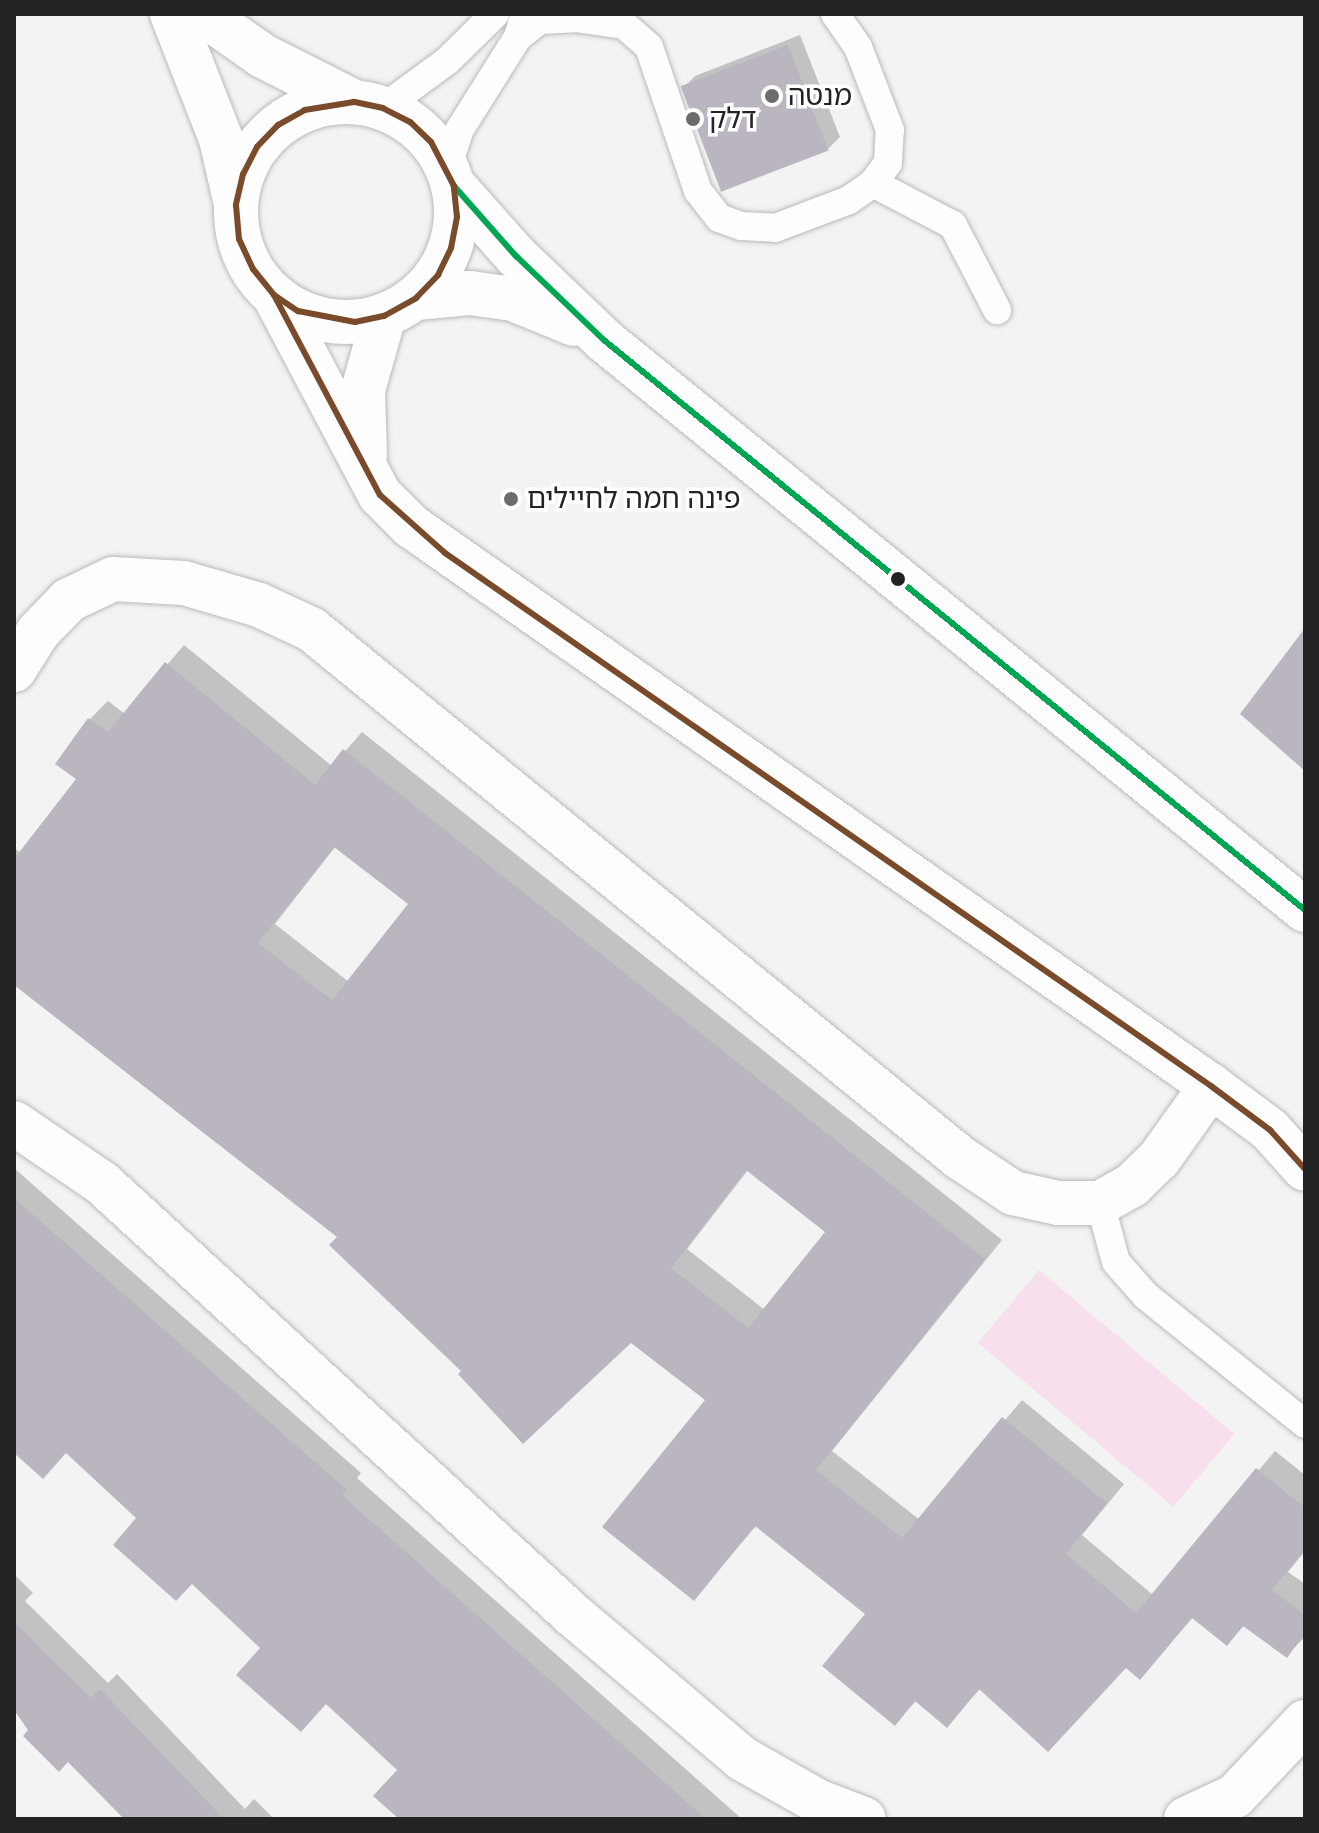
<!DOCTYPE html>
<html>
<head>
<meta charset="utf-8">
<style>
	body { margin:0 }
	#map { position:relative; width:1319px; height:1833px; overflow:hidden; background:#f3f3f4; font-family:Poppins,"Noto Sans Hebrew",sans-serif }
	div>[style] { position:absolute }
	.green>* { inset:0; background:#f7dfed; transform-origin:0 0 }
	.shadow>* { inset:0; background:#0003 }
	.building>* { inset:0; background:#bbb5bf; transform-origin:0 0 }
	.roads { filter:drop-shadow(0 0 2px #bababb) drop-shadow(0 0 2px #bababb) }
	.lane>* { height:28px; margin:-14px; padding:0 14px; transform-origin:14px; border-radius:14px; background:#fdfdfd }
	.street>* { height:44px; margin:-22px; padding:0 22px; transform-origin:22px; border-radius:22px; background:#fdfdfd }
	.secondary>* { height:44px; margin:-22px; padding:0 22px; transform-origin:22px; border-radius:22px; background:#fdfdfd }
	.secondary>.ring { margin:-22px; padding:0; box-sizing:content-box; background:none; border:44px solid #fdfdfd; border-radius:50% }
	.bus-1>* { height:6px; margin:-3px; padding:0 3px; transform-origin:3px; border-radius:3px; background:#00a651 }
	.bus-2>* { height:6px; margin:-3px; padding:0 3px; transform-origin:3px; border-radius:3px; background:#7a4b2a }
	.dots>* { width:22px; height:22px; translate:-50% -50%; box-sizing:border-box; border:4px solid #fff; border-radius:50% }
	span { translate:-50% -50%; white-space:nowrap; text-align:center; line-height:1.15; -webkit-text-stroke:7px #fff; paint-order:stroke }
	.poi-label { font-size:28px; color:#232325 }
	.left { translate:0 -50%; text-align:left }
	.frame { position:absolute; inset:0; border:16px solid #232325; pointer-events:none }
</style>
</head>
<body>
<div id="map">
	<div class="green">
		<div style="left:1039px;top:1270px;width:255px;height:95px;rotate:40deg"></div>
	</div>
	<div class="shadow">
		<div style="clip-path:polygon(800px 35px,840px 137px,828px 149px,721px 189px,683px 88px,695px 76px)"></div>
		<div style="clip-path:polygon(evenodd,184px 645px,332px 766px,362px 732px,1002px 1240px,832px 1451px,920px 1520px,1022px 1400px,1124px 1484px,1082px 1535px,1153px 1595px,1275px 1451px,1305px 1475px,1305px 1551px,1288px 1572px,1305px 1584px,1305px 1637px,1287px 1655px,1245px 1625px,1226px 1643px,1194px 1616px,1140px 1677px,1126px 1666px,981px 1688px,947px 1725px,917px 1700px,895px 1723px,868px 1614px,757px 1525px,694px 1598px,707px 1399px,631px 1341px,464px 1371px,340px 1237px,14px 979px,14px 848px,21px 853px,79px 779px,90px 719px,108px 701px,125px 714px,184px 645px,336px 846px,410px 904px,349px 982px,275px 924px,336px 846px,184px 645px,748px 1170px,828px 1231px,765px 1310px,687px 1249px,748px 1170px)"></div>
		<div style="clip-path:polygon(14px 1168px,361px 1473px,357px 1478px,742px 1819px,402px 1819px,399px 1769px,263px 1648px,139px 1518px,67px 1451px,14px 1450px)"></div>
		<div style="clip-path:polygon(14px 1574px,33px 1593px,25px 1601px,108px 1683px,117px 1674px,245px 1809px,254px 1799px,274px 1819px,142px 1819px,36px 1725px,14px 1704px)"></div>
	</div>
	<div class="building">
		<div style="left:788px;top:45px;width:113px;height:115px;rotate:69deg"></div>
		<div style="clip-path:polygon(1305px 628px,1305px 771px,1240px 714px)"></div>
		<div style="clip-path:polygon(evenodd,165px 662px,315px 785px,343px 749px,985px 1259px,816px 1470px,902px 1538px,1002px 1417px,1107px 1503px,1066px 1554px,1136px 1613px,1256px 1468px,1305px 1508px,1305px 1550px,1272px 1590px,1305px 1615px,1305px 1633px,1287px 1658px,1243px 1626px,1227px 1646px,1192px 1618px,1140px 1680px,1126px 1668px,1048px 1752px,979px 1689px,947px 1728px,915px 1701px,895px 1726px,822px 1666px,865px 1614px,755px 1526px,694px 1601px,602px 1527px,705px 1400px,631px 1343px,523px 1444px,458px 1374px,461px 1371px,329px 1245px,337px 1237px,14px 985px,14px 859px,76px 779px,55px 764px,88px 718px,108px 732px,165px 662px,334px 847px,408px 904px,332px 1000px,258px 943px,334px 847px,165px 662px,746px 1170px,825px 1232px,748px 1328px,671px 1268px,746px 1170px)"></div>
		<div style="clip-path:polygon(14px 1198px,347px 1490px,342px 1495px,706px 1819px,399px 1819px,373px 1796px,397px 1770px,326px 1704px,301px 1732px,236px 1675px,260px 1648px,192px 1584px,176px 1601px,113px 1545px,136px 1518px,66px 1453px,43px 1479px,14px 1453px)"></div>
		<div style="clip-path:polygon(14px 1622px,91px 1698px,100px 1689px,224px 1819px,124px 1819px,68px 1762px,59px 1772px,23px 1736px,28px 1730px,14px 1710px)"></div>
	</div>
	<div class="roads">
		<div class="lane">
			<div style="left:518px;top:37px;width:28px;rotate:-38deg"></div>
			<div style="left:540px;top:20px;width:35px;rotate:-3deg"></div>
			<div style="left:575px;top:18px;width:49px;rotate:8.1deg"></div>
			<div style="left:624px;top:25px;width:33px;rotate:41deg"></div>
			<div style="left:649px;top:47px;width:152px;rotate:71.2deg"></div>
			<div style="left:698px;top:191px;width:34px;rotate:52deg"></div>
			<div style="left:719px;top:218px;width:23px;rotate:20deg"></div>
			<div style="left:741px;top:226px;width:34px;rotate:3deg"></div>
			<div style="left:775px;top:228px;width:79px;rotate:-20.7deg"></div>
			<div style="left:849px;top:200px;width:29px;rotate:-35deg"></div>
			<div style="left:873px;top:183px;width:25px;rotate:-53deg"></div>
			<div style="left:888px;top:163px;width:33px;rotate:-87deg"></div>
			<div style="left:890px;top:130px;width:89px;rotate:-111.1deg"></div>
			<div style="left:858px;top:47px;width:40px;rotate:-124.9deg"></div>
			<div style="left:383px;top:108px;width:79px;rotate:-36.3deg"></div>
			<div style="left:447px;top:61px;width:67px;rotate:-44.4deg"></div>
			<div style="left:447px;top:168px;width:41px;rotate:-71.6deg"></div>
			<div style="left:460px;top:129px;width:109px;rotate:-57.8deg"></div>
			<div style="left:518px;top:37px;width:18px;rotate:-74deg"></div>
			<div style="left:873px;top:183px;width:90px;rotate:27.7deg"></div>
			<div style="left:953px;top:225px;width:96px;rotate:62.6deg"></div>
			<div style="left:1100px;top:1203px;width:61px;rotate:74.8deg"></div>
			<div style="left:1116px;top:1262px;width:45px;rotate:48.6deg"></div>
			<div style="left:1146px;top:1296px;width:204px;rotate:38.8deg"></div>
		</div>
		<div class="street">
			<div style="left:274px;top:295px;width:226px;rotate:62.1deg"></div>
			<div style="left:380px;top:495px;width:44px;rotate:45deg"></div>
			<div style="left:411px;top:526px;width:977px;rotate:34.99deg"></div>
			<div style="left:1211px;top:1086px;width:74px;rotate:36.7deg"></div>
			<div style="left:1270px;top:1130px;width:52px;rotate:48.1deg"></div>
			<div style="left:365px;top:455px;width:65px;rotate:-91.8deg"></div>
			<div style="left:363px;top:390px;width:77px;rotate:-74.2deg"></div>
			<div style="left:14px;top:670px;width:45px;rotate:-57.7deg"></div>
			<div style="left:38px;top:632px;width:45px;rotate:-45.9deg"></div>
			<div style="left:69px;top:600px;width:49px;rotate:-25.5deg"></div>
			<div style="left:113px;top:579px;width:71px;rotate:3.2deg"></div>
			<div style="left:184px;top:583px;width:78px;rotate:16.3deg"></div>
			<div style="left:259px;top:605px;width:57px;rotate:24.8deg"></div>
			<div style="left:311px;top:629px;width:836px;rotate:39.17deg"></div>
			<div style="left:959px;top:1157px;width:65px;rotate:33.7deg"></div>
			<div style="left:1013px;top:1193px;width:46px;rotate:12.5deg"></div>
			<div style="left:1058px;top:1203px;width:42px"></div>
			<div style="left:1100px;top:1203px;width:37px;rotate:-29deg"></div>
			<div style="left:1132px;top:1185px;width:37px;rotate:-44deg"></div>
			<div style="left:1159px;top:1159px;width:90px;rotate:-54.5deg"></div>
			<div style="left:14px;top:1123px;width:107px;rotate:34.3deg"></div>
			<div style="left:102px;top:1183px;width:639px;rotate:42.53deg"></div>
			<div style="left:573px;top:1615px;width:223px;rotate:40.3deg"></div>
			<div style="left:743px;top:1759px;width:85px;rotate:29.6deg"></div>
			<div style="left:817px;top:1801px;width:50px;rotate:21deg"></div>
			<div style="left:1186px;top:1819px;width:54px;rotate:-25.1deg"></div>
			<div style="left:1235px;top:1796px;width:102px;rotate:-46.6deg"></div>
		</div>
		<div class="secondary">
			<div style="left:172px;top:14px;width:134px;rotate:68.6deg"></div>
			<div style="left:221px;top:139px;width:67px;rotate:77deg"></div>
			<div style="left:203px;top:14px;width:73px;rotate:35deg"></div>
			<div style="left:263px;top:56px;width:102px;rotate:26.8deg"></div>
			<div class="ring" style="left:236px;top:102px;width:176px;height:176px"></div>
			<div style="left:454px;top:186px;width:94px;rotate:48.5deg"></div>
			<div style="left:516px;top:256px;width:123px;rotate:43.7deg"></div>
			<div style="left:605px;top:341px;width:902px;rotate:39.11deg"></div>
			<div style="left:416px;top:298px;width:54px;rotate:-5.3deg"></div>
			<div style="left:470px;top:293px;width:43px;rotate:7.9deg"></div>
			<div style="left:513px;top:299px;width:66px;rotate:22.3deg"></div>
		</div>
	</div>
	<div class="bus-1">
		<div style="left:454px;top:186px;width:94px;rotate:48.5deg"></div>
		<div style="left:516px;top:256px;width:123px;rotate:43.7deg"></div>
		<div style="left:605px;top:341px;width:902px;rotate:39.11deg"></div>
	</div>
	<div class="bus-2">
		<div style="left:274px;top:295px;width:29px;rotate:34deg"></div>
		<div style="left:298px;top:311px;width:58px;rotate:10.9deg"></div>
		<div style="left:355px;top:322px;width:30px;rotate:-12deg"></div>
		<div style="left:384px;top:316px;width:37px;rotate:-29deg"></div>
		<div style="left:416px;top:298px;width:32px;rotate:-46deg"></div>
		<div style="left:438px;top:275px;width:30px;rotate:-64deg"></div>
		<div style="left:451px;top:248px;width:32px;rotate:-79deg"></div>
		<div style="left:457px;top:217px;width:31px;rotate:-96deg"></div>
		<div style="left:454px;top:186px;width:50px;rotate:-117.6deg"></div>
		<div style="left:431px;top:142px;width:29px;rotate:-136deg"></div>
		<div style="left:410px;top:122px;width:30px;rotate:-153deg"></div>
		<div style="left:383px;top:108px;width:30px;rotate:-168deg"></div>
		<div style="left:354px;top:102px;width:50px;rotate:170.7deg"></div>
		<div style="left:305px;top:110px;width:31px;rotate:151deg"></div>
		<div style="left:278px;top:125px;width:30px;rotate:134deg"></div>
		<div style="left:257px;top:147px;width:30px;rotate:117deg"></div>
		<div style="left:243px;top:174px;width:32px;rotate:103deg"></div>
		<div style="left:236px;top:205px;width:34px;rotate:85deg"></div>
		<div style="left:239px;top:239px;width:33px;rotate:65deg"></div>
		<div style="left:253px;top:269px;width:33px;rotate:51deg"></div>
		<div style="left:274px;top:295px;width:226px;rotate:62.1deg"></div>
		<div style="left:380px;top:495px;width:87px;rotate:41.7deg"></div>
		<div style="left:445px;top:553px;width:933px;rotate:34.83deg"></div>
		<div style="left:1211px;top:1086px;width:74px;rotate:36.7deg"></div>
		<div style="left:1270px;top:1130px;width:52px;rotate:48.1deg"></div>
	</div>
	<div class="dots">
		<div style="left:772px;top:96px;background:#6c6c6d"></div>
		<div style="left:693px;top:119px;background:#6c6c6d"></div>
		<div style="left:511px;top:499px;background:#6c6c6d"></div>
		<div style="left:898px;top:579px;background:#232325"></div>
	</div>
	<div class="poi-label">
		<span class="left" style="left:788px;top:96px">מנטה</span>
		<span class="left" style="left:709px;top:119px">דלק</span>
		<span class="left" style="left:527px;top:499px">פינה חמה לחיילים</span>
	</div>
	<div class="frame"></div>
</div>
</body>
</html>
